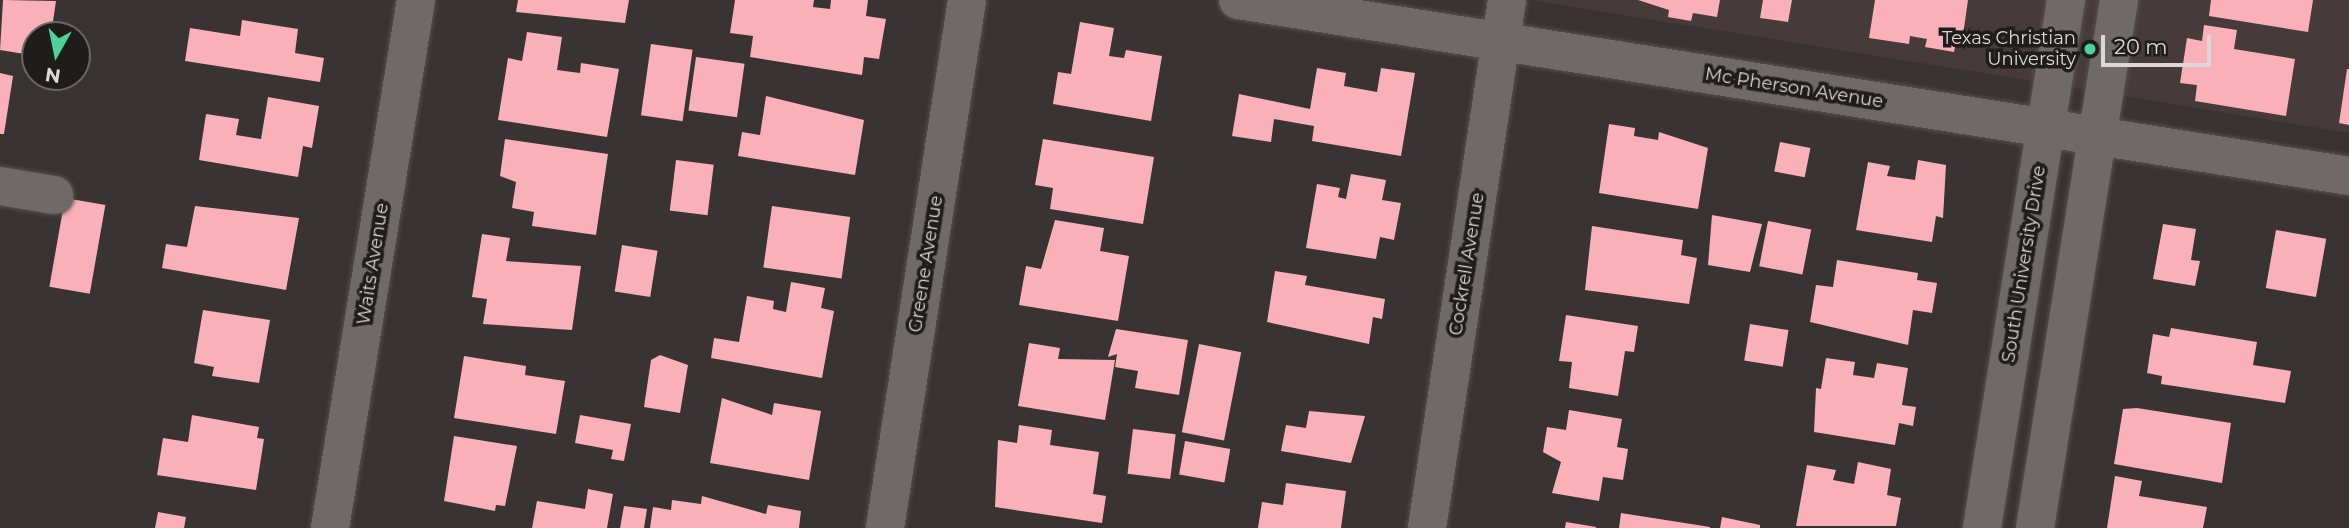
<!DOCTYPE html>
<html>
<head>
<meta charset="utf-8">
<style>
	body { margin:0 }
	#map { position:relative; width:2349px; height:528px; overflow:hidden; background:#393334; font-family:Montserrat,sans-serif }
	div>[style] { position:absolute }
	.built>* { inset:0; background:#473a3b }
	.building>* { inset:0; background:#fab0b9; transform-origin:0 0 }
	.roads { filter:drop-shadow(0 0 2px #555050) drop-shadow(0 0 2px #555050) }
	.street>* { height:38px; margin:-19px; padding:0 19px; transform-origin:19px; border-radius:19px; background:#706969 }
	.secondary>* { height:38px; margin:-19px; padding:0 19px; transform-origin:19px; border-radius:19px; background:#706969 }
	.dots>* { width:19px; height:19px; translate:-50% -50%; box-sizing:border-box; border:4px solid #1f1c1c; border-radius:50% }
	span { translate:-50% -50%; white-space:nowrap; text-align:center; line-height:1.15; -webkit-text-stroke:7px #1f1c1c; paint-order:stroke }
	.poi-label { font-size:18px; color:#dcd8d9 }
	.right { translate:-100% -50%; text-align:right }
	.street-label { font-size:18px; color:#dcd8d9 }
	.north { position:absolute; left:21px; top:21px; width:70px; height:70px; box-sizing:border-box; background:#1f1c1c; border:2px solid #6b6768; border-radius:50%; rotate:189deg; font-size:19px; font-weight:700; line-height:28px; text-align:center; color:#dcd8d9 }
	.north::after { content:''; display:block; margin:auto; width:24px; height:32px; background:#4dd39a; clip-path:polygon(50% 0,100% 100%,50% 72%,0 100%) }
	.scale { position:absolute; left:2101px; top:35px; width:110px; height:32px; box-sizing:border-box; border:4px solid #dcd8d9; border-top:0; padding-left:9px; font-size:21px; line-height:24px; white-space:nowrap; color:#dcd8d9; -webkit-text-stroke:5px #1f1c1c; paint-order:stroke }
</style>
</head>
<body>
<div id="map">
	<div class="built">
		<div style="clip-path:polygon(1531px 0,2349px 0,2349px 133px,2131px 97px)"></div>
	</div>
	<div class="building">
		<div style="clip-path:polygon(3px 0,56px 1px,51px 35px,35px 35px,31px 55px,0 50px)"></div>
		<div style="clip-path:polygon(518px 0,629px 0,625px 23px,516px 12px)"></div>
		<div style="clip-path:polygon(735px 0,814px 0,813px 7px,830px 9px,831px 0,868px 0,866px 16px,886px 19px,879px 59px,864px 57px,862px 75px,750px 57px,753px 36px,730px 33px)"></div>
		<div style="clip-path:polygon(1638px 0,1720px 0,1717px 17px,1693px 13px,1691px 21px,1668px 17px,1669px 10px)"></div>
		<div style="clip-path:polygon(1763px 0,1792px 0,1788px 22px,1760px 18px)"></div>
		<div style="clip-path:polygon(1875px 0,1968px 0,1962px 42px,1956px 42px,1954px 52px,1925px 47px,1927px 39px,1910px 36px,1909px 44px,1869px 38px)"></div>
		<div style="clip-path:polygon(2211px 0,2313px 0,2308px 32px,2209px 16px)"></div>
		<div style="clip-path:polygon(242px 20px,298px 29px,295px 53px,324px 58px,320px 82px,185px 61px,190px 28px,240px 36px)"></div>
		<div style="clip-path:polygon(1080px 22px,1114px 28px,1109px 56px,1124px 58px,1126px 50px,1162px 56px,1151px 121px,1053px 104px,1058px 72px,1071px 74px)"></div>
		<div style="clip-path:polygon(2204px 25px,2237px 30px,2234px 49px,2295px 59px,2286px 116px,2195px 101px,2197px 85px,2180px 83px,2187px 38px,2202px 41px)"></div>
		<div style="clip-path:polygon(527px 32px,562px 37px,557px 70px,580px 73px,581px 63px,619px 69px,607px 137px,498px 120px,508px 58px,522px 61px)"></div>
		<div style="left:651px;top:44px;width:42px;height:72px;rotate:8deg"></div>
		<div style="left:696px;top:57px;width:49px;height:54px;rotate:8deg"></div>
		<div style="clip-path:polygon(1317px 68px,1346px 73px,1344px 86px,1377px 92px,1381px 68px,1415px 73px,1401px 156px,1312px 141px,1314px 126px,1274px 119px,1271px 142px,1232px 136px,1239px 94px,1310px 109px)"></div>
		<div style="clip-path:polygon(2347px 69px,2349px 69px,2349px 125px,2339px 123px)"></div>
		<div style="clip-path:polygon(0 73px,13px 76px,4px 134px,0 134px)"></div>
		<div style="clip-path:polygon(766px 96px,864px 120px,855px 175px,738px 156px,742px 132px,760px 135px)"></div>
		<div style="clip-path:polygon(268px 97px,319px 106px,312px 148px,303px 146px,298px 177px,199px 160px,206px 114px,239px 119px,236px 135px,261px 139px)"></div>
		<div style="clip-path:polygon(1609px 124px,1635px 128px,1634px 136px,1658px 140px,1659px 132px,1708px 148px,1698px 209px,1599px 193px)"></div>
		<div style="clip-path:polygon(505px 139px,608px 154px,596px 235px,532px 226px,534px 212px,512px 208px,516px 182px,500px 176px)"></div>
		<div style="clip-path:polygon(1043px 139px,1154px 157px,1143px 224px,1050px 209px,1053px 188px,1035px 185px)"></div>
		<div style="left:1780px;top:142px;width:31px;height:30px;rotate:11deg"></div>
		<div style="left:676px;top:160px;width:38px;height:51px;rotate:7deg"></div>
		<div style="clip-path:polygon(1918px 160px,1946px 165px,1943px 218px,1936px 216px,1932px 242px,1856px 230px,1868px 162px,1890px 166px,1887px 176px,1915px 180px)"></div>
		<div style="clip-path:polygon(1351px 174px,1386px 180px,1382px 200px,1401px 203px,1394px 240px,1380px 237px,1376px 259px,1306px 248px,1317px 184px,1340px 188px,1338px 197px,1346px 199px)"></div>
		<div style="left:65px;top:198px;width:41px;height:90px;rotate:10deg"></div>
		<div style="clip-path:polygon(195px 206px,299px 218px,286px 290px,162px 268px,166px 244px,187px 247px)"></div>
		<div style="left:772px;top:206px;width:79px;height:62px;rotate:8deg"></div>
		<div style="clip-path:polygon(1712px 215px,1762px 224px,1750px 272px,1708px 265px)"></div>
		<div style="clip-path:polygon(1055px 220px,1104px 228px,1100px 251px,1129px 256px,1118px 321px,1019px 305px,1026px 266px,1041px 269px)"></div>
		<div style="left:1768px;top:221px;width:44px;height:46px;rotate:11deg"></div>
		<div style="clip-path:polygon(2163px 224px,2196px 229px,2191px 260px,2200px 261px,2195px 286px,2153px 279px)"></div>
		<div style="clip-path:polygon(1592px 226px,1683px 240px,1681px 255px,1697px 258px,1689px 304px,1585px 290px)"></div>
		<div style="left:2276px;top:230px;width:51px;height:59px;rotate:10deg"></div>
		<div style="clip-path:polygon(482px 234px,510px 238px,506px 261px,581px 266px,572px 330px,483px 324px,487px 299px,472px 297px)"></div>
		<div style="left:622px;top:245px;width:36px;height:47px;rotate:9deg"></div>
		<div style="clip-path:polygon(1837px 260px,1918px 273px,1917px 280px,1937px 283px,1932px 313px,1913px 310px,1908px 345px,1810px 322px,1816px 285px,1833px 287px)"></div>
		<div style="clip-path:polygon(1275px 271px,1307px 276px,1305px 285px,1385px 299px,1382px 319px,1373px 317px,1369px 344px,1267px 322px)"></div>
		<div style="clip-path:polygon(791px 282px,825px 288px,821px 308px,834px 311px,822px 378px,711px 358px,714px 338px,739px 342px,747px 296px,774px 301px,773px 309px,786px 312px)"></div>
		<div style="clip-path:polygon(203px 310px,270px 320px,259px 383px,212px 376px,214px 367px,194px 363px)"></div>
		<div style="clip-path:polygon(1566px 315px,1638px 326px,1634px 352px,1625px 351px,1618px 396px,1569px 388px,1572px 362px,1559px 361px)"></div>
		<div style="left:1750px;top:324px;width:39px;height:37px;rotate:9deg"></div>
		<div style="clip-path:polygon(2171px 328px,2257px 342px,2253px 365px,2291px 371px,2285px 403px,2161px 384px,2162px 376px,2147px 373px,2153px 334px,2169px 337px)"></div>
		<div style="clip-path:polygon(1116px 329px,1188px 340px,1179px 395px,1135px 388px,1138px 371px,1115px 367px,1117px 354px,1108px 357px)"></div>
		<div style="clip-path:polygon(1029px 343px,1060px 348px,1058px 359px,1115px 360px,1105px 420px,1018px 406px)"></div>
		<div style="left:1199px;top:344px;width:43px;height:90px;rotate:11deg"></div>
		<div style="clip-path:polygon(660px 355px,688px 365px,680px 413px,644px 407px,651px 360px)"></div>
		<div style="clip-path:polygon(464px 356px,526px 366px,525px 375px,565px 381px,556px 434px,454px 418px)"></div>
		<div style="clip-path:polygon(1826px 358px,1855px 362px,1853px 375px,1874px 378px,1877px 363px,1908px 368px,1902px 405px,1916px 407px,1913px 426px,1899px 423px,1895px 445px,1814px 432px,1816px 388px,1821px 389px)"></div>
		<div style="clip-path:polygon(722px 398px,772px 415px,774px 403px,821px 411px,809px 480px,710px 463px)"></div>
		<div style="clip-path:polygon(2137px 408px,2231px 423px,2222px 483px,2114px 464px,2123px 409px)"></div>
		<div style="clip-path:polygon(1569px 410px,1622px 419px,1617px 447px,1628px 449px,1623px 480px,1603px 477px,1599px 501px,1552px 493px,1561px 462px,1543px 452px,1547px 427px,1566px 430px)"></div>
		<div style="clip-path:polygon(1309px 411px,1365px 416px,1351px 463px,1281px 451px,1286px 425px,1306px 428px)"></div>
		<div style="clip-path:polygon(192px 415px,259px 427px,257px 438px,264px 439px,256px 490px,157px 475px,163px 438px,188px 442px)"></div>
		<div style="clip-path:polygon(580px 415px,631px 424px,624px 461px,611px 459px,613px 450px,575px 443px)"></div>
		<div style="clip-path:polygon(1019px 425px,1052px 430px,1050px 445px,1099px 452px,1093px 494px,1106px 496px,1102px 523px,995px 507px,998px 440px,1017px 443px)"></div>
		<div style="left:1133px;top:429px;width:43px;height:45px;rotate:7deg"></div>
		<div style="clip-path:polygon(454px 436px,517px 446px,505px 506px,496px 505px,495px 511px,444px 501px)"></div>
		<div style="left:1185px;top:441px;width:46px;height:34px;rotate:10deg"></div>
		<div style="clip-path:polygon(1858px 462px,1891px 469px,1887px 495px,1901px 498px,1896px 526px,1796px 526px,1807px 465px,1836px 470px,1833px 480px,1854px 484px)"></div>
		<div style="clip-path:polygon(2115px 476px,2142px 481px,2139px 496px,2207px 507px,2203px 528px,2107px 528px)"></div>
		<div style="clip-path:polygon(1286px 483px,1346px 491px,1341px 528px,1258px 528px,1262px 502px,1283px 505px)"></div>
		<div style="clip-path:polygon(588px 489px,613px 494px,607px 528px,532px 528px,537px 501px,585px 509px)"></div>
		<div style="clip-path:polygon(702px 496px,766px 514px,768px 505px,801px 511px,799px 528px,650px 528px,653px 507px,671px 510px,672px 500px,701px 504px)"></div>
		<div style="clip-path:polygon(624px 506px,647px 509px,644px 528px,620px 528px)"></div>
		<div style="clip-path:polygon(158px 512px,186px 517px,184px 528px,155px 528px)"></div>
		<div style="clip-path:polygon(1621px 513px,1710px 527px,1710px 528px,1619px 528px)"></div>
		<div style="clip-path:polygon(1722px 517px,1760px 525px,1760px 528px,1720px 528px)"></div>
		<div style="clip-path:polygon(1566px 522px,1596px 527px,1596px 528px,1565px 528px)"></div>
	</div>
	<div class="roads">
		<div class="street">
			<div style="left:1238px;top:0;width:1125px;rotate:9deg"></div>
			<div style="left:0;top:186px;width:55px;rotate:9.5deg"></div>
			<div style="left:330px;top:528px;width:535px;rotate:-80.75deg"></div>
			<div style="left:885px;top:528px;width:534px;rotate:-81.17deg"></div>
			<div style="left:1427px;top:528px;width:534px;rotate:-81.38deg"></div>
		</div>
		<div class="secondary">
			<div style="left:1982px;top:528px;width:535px;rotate:-80.96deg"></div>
			<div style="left:2035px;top:528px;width:535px;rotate:-80.96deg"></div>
		</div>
	</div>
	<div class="dots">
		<div style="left:2090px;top:49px;background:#4dd39a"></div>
	</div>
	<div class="poi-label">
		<span class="right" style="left:2076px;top:49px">Texas Christian<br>University</span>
	</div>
	<div class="street-label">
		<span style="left:1794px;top:88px;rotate:9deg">Mc Pherson Avenue</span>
		<span style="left:373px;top:264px;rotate:-81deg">Waits Avenue</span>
		<span style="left:926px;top:264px;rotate:-81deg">Greene Avenue</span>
		<span style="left:1467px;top:264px;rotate:-81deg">Cockrell Avenue</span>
		<span style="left:2024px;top:264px;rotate:-81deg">South University Drive</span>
	</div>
	<div class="north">N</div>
	<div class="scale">20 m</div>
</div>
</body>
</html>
